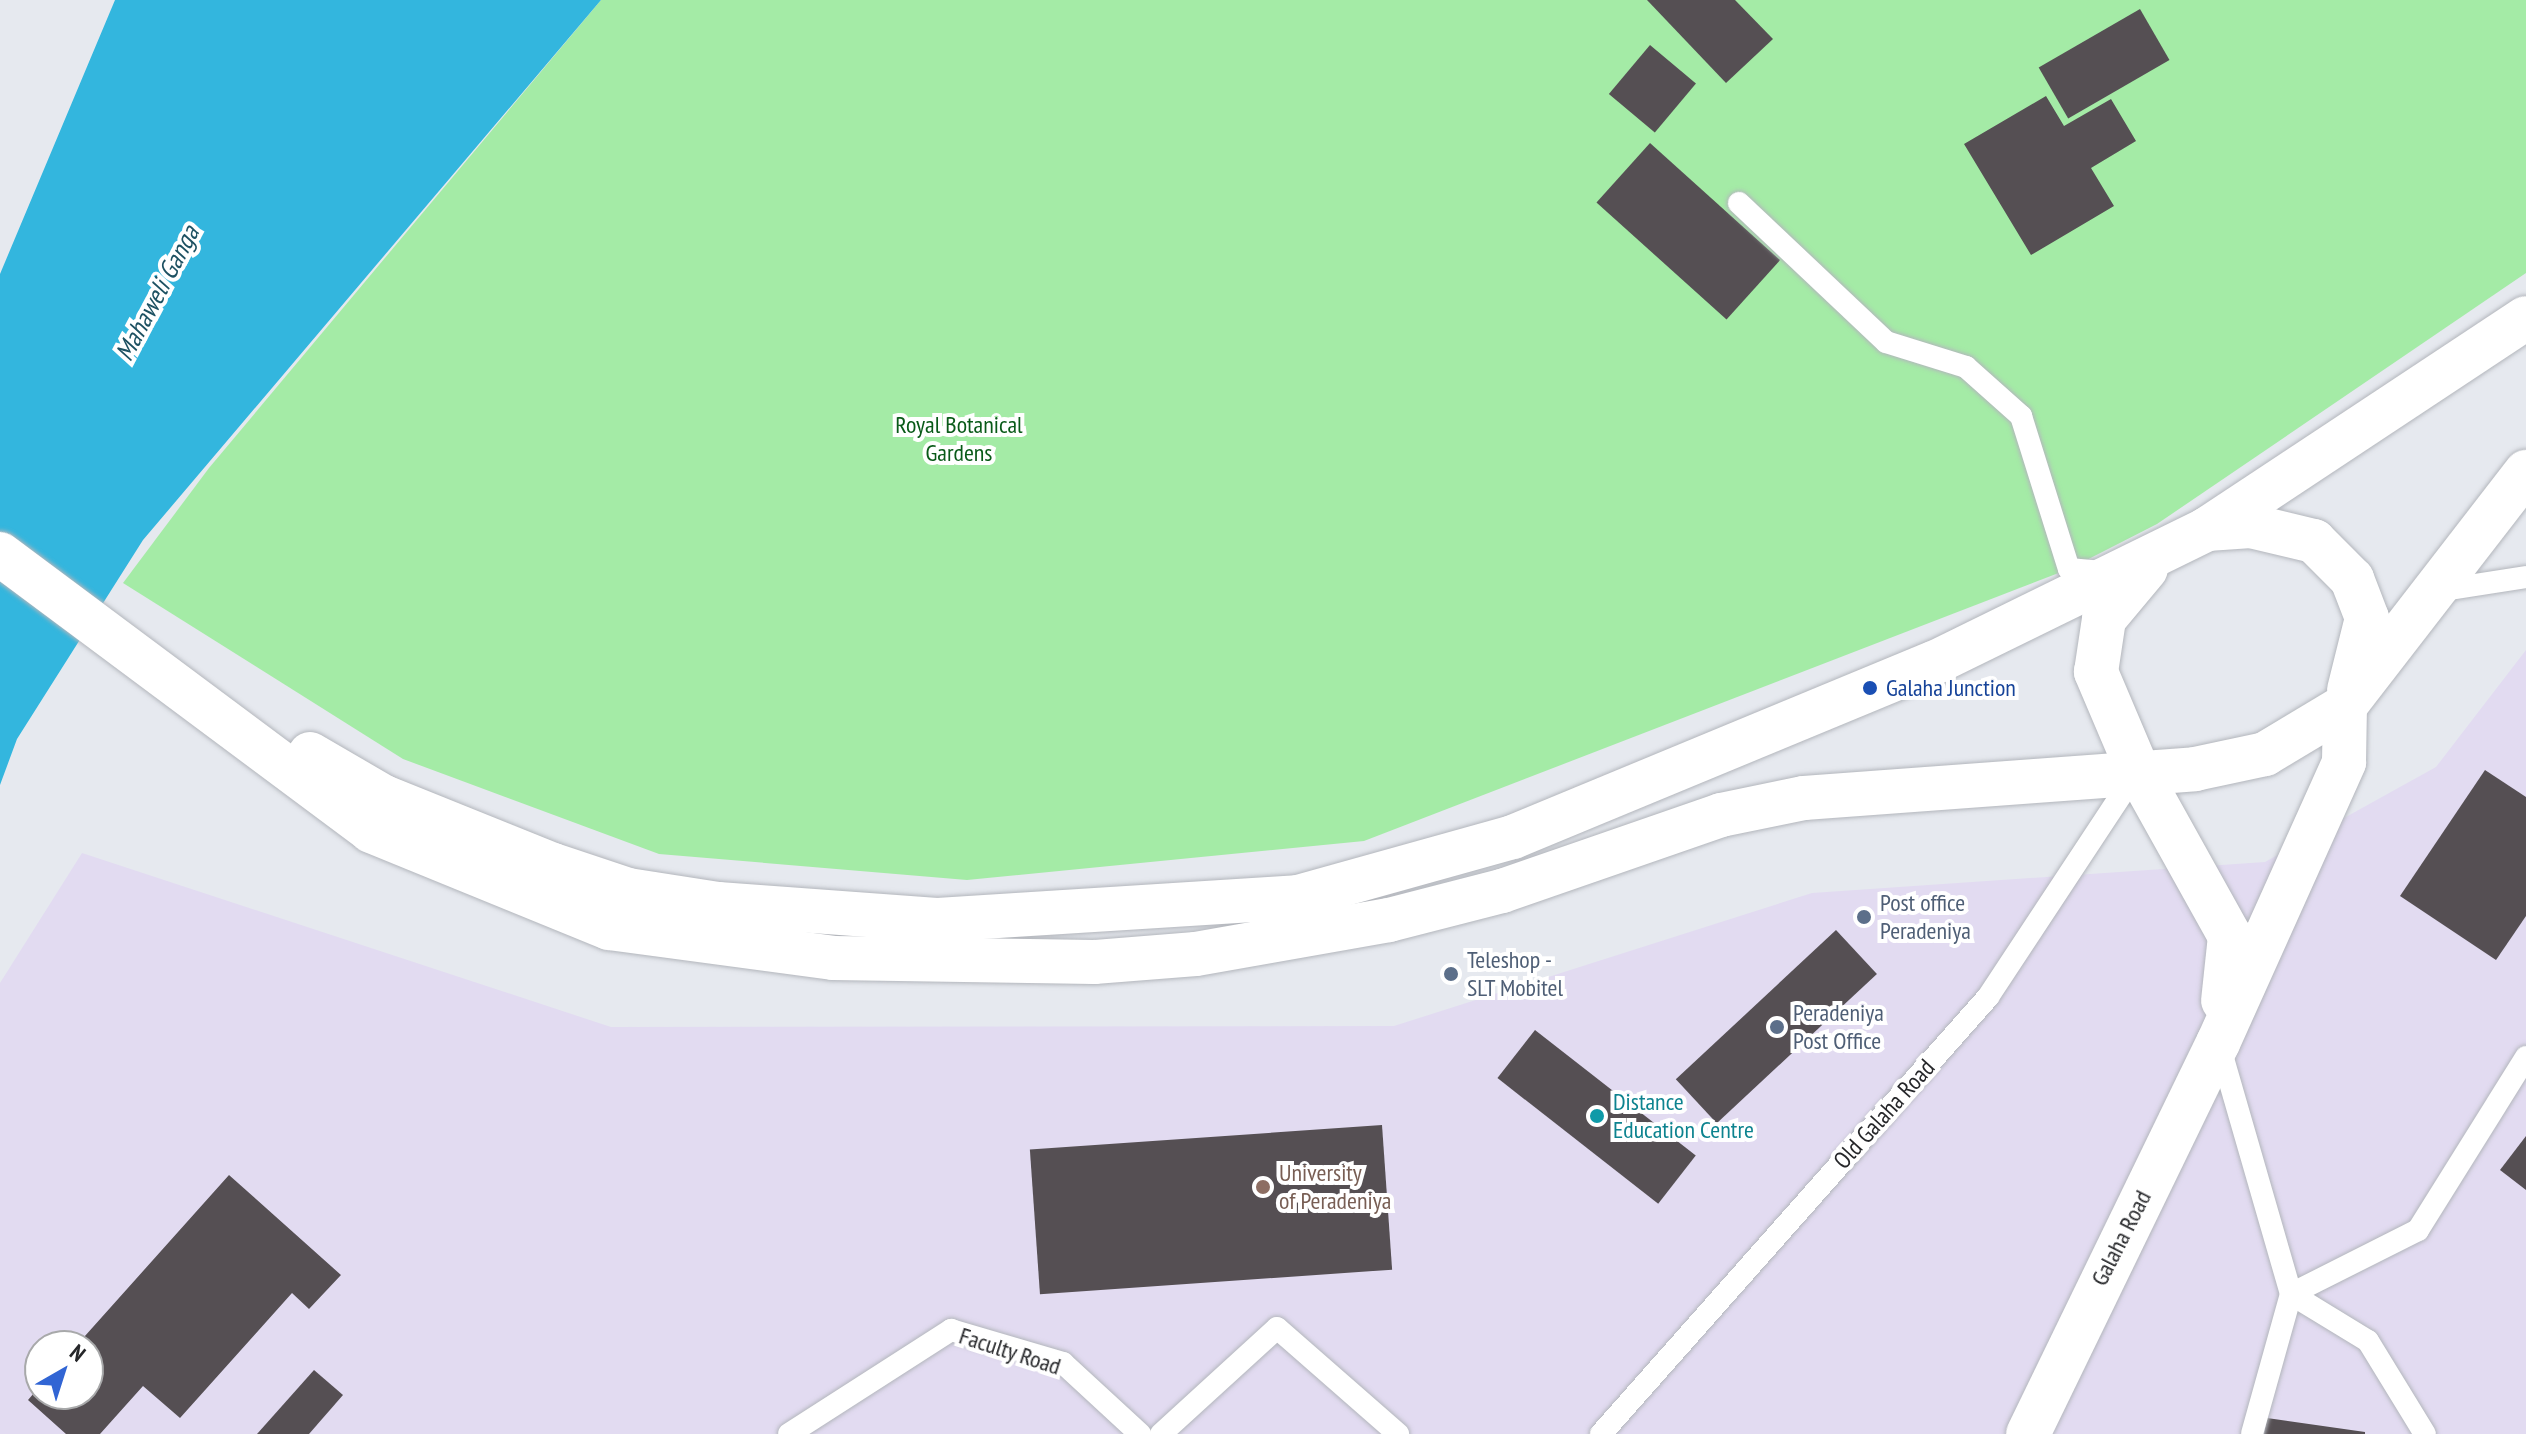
<!DOCTYPE html>
<html>
<head>
<meta charset="utf-8">
<style>
	body { margin:0 }
	#map { position:relative; width:2526px; height:1434px; overflow:hidden; background:#e6e9ef; font-family:"PT Sans Narrow",sans-serif }
	div>[style] { position:absolute }
	.education>* { inset:0; background:#e2dbf1 }
	.green>* { inset:0; background:#a4eba6 }
	.water>* { inset:0; background:#33b6de }
	.building>* { inset:0; background:#554f53; transform-origin:0 0 }
	.roads { filter:drop-shadow(0 0 2px #b3b6bc) drop-shadow(0 0 2px #b3b6bc) }
	.lane>* { height:22px; margin:-11px; padding:0 11px; transform-origin:11px; border-radius:11px; background:#fff }
	.primary>* { height:44px; margin:-22px; padding:0 22px; transform-origin:22px; border-radius:22px; background:#fff }
	.highway>* { height:44px; margin:-22px; padding:0 22px; transform-origin:22px; border-radius:22px; background:#fff }
	.dots>* { width:22px; height:22px; translate:-50% -50%; box-sizing:border-box; border:4px solid #fff; border-radius:50% }
	span { translate:-50% -50%; white-space:nowrap; text-align:center; line-height:1.15; -webkit-text-stroke:8px #fff; paint-order:stroke }
	.park-label { font-size:24px; color:#095a18 }
	.transit-label { font-size:24px; color:#164399 }
	.left { translate:0 -50%; text-align:left }
	.service-label { font-size:24px; color:#4e5e75 }
	.culture-label { font-size:24px; color:#0d838f }
	.street-label { font-size:24px; color:#26272a }
	.education-label { font-size:24px; color:#785e54 }
	.water-label { font-size:26px; color:#1d5162; font-style:italic }
	.north { position:absolute; left:24px; top:1330px; width:80px; height:80px; box-sizing:border-box; background:#fff; border:2px solid #a8a9aa; border-radius:50%; rotate:39deg; font-size:22px; font-weight:700; line-height:32px; text-align:center; color:#26272a }
	.north::after { content:''; display:block; margin:auto; width:28px; height:36px; background:#3165d4; clip-path:polygon(50% 0,100% 100%,50% 72%,0 100%) }
</style>
</head>
<body>
<div id="map">
	<div class="education">
		<div style="clip-path:polygon(evenodd,2526px 650px,2526px 1434px,0 1434px,0 983px,82px 853px,611px 1027px,1394px 1026px,1812px 893px,2265px 862px,2436px 767px,2526px 650px,40px 1346px,88px 1346px,88px 1394px,40px 1394px,40px 1346px)"></div>
	</div>
	<div class="green">
		<div style="clip-path:polygon(601px 0,2526px 0,2526px 273px,2157px 524px,2069px 569px,1364px 841px,967px 880px,659px 854px,403px 759px,123px 583px,209px 468px)"></div>
	</div>
	<div class="water">
		<div style="clip-path:polygon(115px 0,601px 0,143px 540px,17px 739px,0 785px,0 274px)"></div>
	</div>
	<div class="building">
		<div style="clip-path:polygon(1647px 0,1735px 0,1773px 39px,1726px 83px)"></div>
		<div style="left:2140px;top:9px;width:59px;height:117px;rotate:60deg"></div>
		<div style="left:1650px;top:45px;width:60px;height:64px;rotate:40deg"></div>
		<div style="clip-path:polygon(2046px 96px,2064px 126px,2111px 99px,2136px 141px,2091px 168px,2114px 206px,2031px 255px,1964px 144px)"></div>
		<div style="left:1650px;top:143px;width:175px;height:80px;rotate:42deg"></div>
		<div style="clip-path:polygon(2485px 770px,2526px 797px,2526px 916px,2496px 960px,2400px 896px)"></div>
		<div style="left:1836px;top:930px;width:60px;height:219px;rotate:47deg"></div>
		<div style="left:1535px;top:1030px;width:204px;height:61px;rotate:38deg"></div>
		<div style="left:1382px;top:1125px;width:145px;height:353px;rotate:86deg"></div>
		<div style="clip-path:polygon(2526px 1136px,2526px 1190px,2500px 1170px)"></div>
		<div style="clip-path:polygon(229px 1175px,341px 1275px,309px 1309px,292px 1293px,180px 1418px,143px 1386px,100px 1434px,66px 1434px,28px 1400px,40px 1386px,40px 1394px,88px 1394px,88px 1346px,76px 1346px)"></div>
		<div style="clip-path:polygon(314px 1370px,343px 1395px,309px 1434px,257px 1434px)"></div>
		<div style="clip-path:polygon(2267px 1418px,2365px 1432px,2365px 1434px,2264px 1434px)"></div>
	</div>
	<div class="roads">
		<div class="lane">
			<div style="left:1739px;top:203px;width:202px;rotate:43.4deg"></div>
			<div style="left:1886px;top:342px;width:84px;rotate:17.4deg"></div>
			<div style="left:1966px;top:367px;width:74px;rotate:41.7deg"></div>
			<div style="left:2021px;top:416px;width:160px;rotate:72.6deg"></div>
			<div style="left:2069px;top:569px;width:36px;rotate:5deg"></div>
			<div style="left:2437px;top:591px;width:90px;rotate:-8.9deg"></div>
			<div style="left:2220px;top:1048px;width:256px;rotate:73.9deg"></div>
			<div style="left:2291px;top:1294px;width:145px;rotate:105.6deg"></div>
			<div style="left:2291px;top:1294px;width:142px;rotate:-26.7deg"></div>
			<div style="left:2418px;top:1230px;width:204px;rotate:-58deg"></div>
			<div style="left:2291px;top:1294px;width:90px;rotate:31.4deg"></div>
			<div style="left:2368px;top:1341px;width:109px;rotate:58.5deg"></div>
			<div style="left:789px;top:1434px;width:193px;rotate:-32.7deg"></div>
			<div style="left:951px;top:1330px;width:117px;rotate:16.4deg"></div>
			<div style="left:1063px;top:1363px;width:105px;rotate:42.7deg"></div>
			<div style="left:1161px;top:1434px;width:157px;rotate:-42.4deg"></div>
			<div style="left:1277px;top:1328px;width:161px;rotate:41.2deg"></div>
			<div style="left:1601px;top:1434px;width:584px;rotate:-48.47deg"></div>
			<div style="left:1988px;top:997px;width:271px;rotate:-56.6deg"></div>
		</div>
		<div class="primary">
			<div style="left:2138px;top:771px;width:189px;rotate:60.9deg"></div>
			<div style="left:2230px;top:936px;width:65px;rotate:96.1deg"></div>
			<div style="left:2028px;top:1434px;width:435px;rotate:-64.1deg"></div>
			<div style="left:2218px;top:1043px;width:308px;rotate:-65.8deg"></div>
			<div style="left:2344px;top:762px;width:56px;rotate:-89deg"></div>
		</div>
		<div class="highway">
			<div style="left:2207px;top:529px;width:44px;rotate:-3.9deg"></div>
			<div style="left:2251px;top:526px;width:65px;rotate:13.4deg"></div>
			<div style="left:2314px;top:541px;width:54px;rotate:45deg"></div>
			<div style="left:2352px;top:579px;width:42px;rotate:69deg"></div>
			<div style="left:2367px;top:618px;width:74px;rotate:104deg"></div>
			<div style="left:0;top:554px;width:463px;rotate:36.7deg"></div>
			<div style="left:371px;top:831px;width:257px;rotate:22.2deg"></div>
			<div style="left:609px;top:928px;width:226px;rotate:7.6deg"></div>
			<div style="left:833px;top:958px;width:261px;rotate:0.9deg"></div>
			<div style="left:1094px;top:962px;width:102px;rotate:-4.5deg"></div>
			<div style="left:1196px;top:954px;width:196px;rotate:-10deg"></div>
			<div style="left:1389px;top:920px;width:117px;rotate:-14.4deg"></div>
			<div style="left:1502px;top:891px;width:232px;rotate:-19.1deg"></div>
			<div style="left:1721px;top:815px;width:85px;rotate:-11.6deg"></div>
			<div style="left:1804px;top:798px;width:392px;rotate:-4.2deg"></div>
			<div style="left:2195px;top:769px;width:72px;rotate:-12.1deg"></div>
			<div style="left:2265px;top:754px;width:93px;rotate:-31deg"></div>
			<div style="left:2345px;top:706px;width:296px;rotate:-52.3deg"></div>
			<div style="left:310px;top:754px;width:86px;rotate:30.2deg"></div>
			<div style="left:384px;top:797px;width:182px;rotate:21.9deg"></div>
			<div style="left:553px;top:865px;width:79px;rotate:18.4deg"></div>
			<div style="left:628px;top:890px;width:91px;rotate:8.8deg"></div>
			<div style="left:718px;top:904px;width:219px;rotate:4.2deg"></div>
			<div style="left:936px;top:920px;width:363px;rotate:-3.6deg"></div>
			<div style="left:1298px;top:897px;width:223px;rotate:-15.6deg"></div>
			<div style="left:1513px;top:837px;width:456px;rotate:-22.5deg"></div>
			<div style="left:1934px;top:663px;width:304px;rotate:-26.1deg"></div>
			<div style="left:2207px;top:529px;width:382px;rotate:-33.5deg"></div>
			<div style="left:2138px;top:771px;width:108px;rotate:-113deg"></div>
			<div style="left:2096px;top:672px;width:54px;rotate:-81.4deg"></div>
			<div style="left:2104px;top:619px;width:65px;rotate:-50deg"></div>
		</div>
	</div>
	<div class="dots">
		<div style="left:1870px;top:688px;background:#1a4fb4"></div>
		<div style="left:1864px;top:917px;background:#5c6f8a"></div>
		<div style="left:1451px;top:974px;background:#5c6f8a"></div>
		<div style="left:1777px;top:1027px;background:#5c6f8a"></div>
		<div style="left:1597px;top:1116px;background:#0f9aa8"></div>
		<div style="left:1263px;top:1187px;background:#8d6e63"></div>
	</div>
	<div class="park-label">
		<span style="left:959px;top:439px">Royal Botanical<br>Gardens</span>
	</div>
	<div class="transit-label">
		<span class="left" style="left:1886px;top:688px">Galaha Junction</span>
	</div>
	<div class="service-label">
		<span class="left" style="left:1880px;top:917px">Post office<br>Peradeniya</span>
		<span class="left" style="left:1467px;top:974px">Teleshop -<br>SLT Mobitel</span>
		<span class="left" style="left:1793px;top:1027px">Peradeniya<br>Post Office</span>
	</div>
	<div class="culture-label">
		<span class="left" style="left:1613px;top:1116px">Distance<br>Education Centre</span>
	</div>
	<div class="street-label">
		<span style="left:1884px;top:1114px;rotate:-48deg">Old Galaha Road</span>
		<span style="left:2121px;top:1238px;rotate:-63deg">Galaha Road</span>
		<span style="left:1010px;top:1351px;rotate:18deg">Faculty Road</span>
	</div>
	<div class="education-label">
		<span class="left" style="left:1279px;top:1187px">University<br>of Peradeniya</span>
	</div>
	<div class="water-label">
		<span style="left:157px;top:293px;rotate:-62deg">Mahaweli Ganga</span>
	</div>
	<div class="north">N</div>
</div>
</body>
</html>
